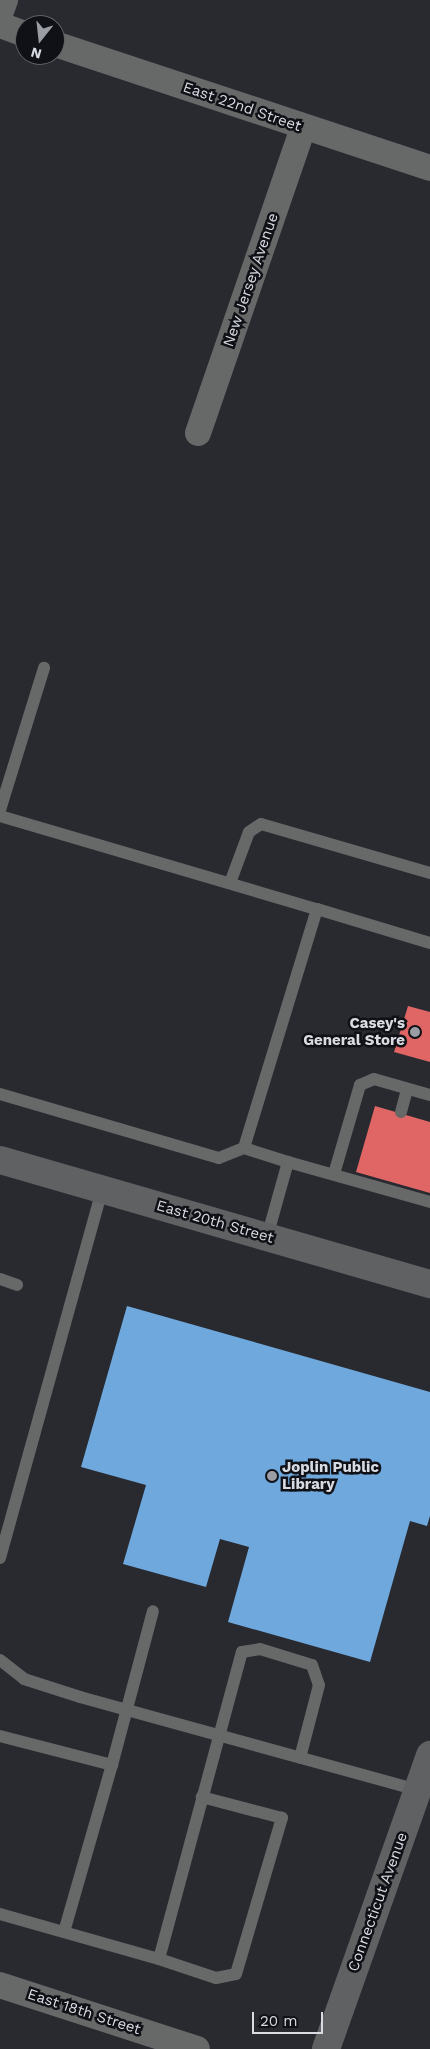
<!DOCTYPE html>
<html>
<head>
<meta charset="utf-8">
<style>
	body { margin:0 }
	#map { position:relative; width:430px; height:2049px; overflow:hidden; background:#282a30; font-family:"Work Sans",sans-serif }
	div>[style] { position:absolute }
	.shops>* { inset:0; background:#e06666 }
	.schools>* { inset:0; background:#6fa8dc }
	.service>* { height:12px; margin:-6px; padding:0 6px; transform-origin:6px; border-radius:6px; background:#666968 }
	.minor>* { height:26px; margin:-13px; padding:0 13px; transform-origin:13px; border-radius:13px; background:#666968 }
	.secondary>* { height:28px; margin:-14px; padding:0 14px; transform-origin:14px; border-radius:14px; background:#5f6163 }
	.dots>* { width:14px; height:14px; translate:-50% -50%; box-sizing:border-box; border:2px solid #0f1116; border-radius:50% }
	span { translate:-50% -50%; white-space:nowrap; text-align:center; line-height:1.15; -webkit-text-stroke:5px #0f1116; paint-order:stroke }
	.street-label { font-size:15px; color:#d9dbe3 }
	.poi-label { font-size:15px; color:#d9dbe3; font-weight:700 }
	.right { translate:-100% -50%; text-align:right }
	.left { translate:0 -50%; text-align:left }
	.north { position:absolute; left:15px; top:15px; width:50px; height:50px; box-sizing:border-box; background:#0f1116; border:1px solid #606268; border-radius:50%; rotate:196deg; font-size:14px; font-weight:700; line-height:20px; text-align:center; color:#d9dbe3 }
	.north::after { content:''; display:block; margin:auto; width:18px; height:22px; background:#9b9da4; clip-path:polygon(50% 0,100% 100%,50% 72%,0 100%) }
	.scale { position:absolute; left:252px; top:2012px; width:71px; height:22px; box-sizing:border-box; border:2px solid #d9dbe3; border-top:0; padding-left:6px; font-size:15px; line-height:18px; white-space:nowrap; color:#d9dbe3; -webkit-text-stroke:4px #0f1116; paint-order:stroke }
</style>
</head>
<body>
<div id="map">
	<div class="shops">
		<div style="clip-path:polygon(408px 1006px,430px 1012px,430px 1062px,394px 1052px)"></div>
		<div style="clip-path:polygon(375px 1106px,430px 1122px,430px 1193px,356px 1172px)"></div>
	</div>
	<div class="schools">
		<div style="clip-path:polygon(127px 1306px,430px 1392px,430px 1516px,427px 1526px,410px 1521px,370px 1662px,228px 1622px,249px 1547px,220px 1539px,206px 1587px,123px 1564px,146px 1485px,81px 1467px)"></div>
	</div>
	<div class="service">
		<div style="left:0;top:810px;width:149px;rotate:-72.8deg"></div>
		<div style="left:0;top:816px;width:330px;rotate:16.4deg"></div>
		<div style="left:317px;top:909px;width:250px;rotate:107deg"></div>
		<div style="left:230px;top:883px;width:54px;rotate:-69.6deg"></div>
		<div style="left:249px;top:832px;width:14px;rotate:-34deg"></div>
		<div style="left:261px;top:824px;width:176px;rotate:16.2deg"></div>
		<div style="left:317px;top:909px;width:118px;rotate:16.7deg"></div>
		<div style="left:0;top:1094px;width:228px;rotate:16.3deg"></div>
		<div style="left:219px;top:1158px;width:27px;rotate:-22deg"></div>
		<div style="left:244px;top:1148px;width:46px;rotate:17.7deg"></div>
		<div style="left:401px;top:1112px;width:24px;rotate:-75deg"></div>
		<div style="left:334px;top:1174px;width:93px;rotate:-73.7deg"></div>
		<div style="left:360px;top:1085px;width:15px;rotate:-23deg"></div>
		<div style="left:374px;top:1079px;width:58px;rotate:15.9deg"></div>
		<div style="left:267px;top:1237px;width:78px;rotate:-74.4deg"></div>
		<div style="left:288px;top:1162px;width:148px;rotate:15.7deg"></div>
		<div style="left:0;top:1279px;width:18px;rotate:19deg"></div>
		<div style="left:0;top:1558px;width:382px;rotate:-74.5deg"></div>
		<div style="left:0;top:1660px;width:31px;rotate:38deg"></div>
		<div style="left:24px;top:1679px;width:59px;rotate:17.8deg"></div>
		<div style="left:80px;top:1697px;width:351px;rotate:15.4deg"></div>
		<div style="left:0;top:1736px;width:116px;rotate:14.5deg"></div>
		<div style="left:112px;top:1765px;width:159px;rotate:-75.1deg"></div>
		<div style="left:0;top:1914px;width:165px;rotate:15.8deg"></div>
		<div style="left:159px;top:1959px;width:318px;rotate:-74.9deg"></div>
		<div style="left:242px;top:1652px;width:18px;rotate:-9deg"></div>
		<div style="left:260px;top:1649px;width:54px;rotate:17.1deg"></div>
		<div style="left:312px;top:1665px;width:21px;rotate:71deg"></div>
		<div style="left:319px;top:1685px;width:75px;rotate:104.6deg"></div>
		<div style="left:64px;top:1932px;width:174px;rotate:-74deg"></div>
		<div style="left:159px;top:1959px;width:60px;rotate:18.4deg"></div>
		<div style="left:216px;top:1978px;width:20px;rotate:-11deg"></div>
		<div style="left:236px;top:1974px;width:163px;rotate:-73.6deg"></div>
		<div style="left:282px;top:1818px;width:83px;rotate:-165.3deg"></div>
	</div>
	<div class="minor">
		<div style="left:0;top:14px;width:15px;rotate:-70deg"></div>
		<div style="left:0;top:25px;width:27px;rotate:20deg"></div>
		<div style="left:55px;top:44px;width:395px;rotate:18.3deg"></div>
		<div style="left:198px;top:433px;width:323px;rotate:-71deg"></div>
		<div style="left:0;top:1985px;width:207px;rotate:18deg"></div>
	</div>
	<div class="secondary">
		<div style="left:0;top:1160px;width:448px;rotate:16.1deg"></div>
		<div style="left:326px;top:2049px;width:312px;rotate:-70.5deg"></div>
	</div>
	<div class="dots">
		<div style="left:415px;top:1032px;background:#9b9da4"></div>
		<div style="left:272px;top:1476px;background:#9b9da4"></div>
	</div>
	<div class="street-label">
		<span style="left:242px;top:107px;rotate:19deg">East 22nd Street</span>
		<span style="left:251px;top:280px;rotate:-71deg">New Jersey Avenue</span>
		<span style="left:215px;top:1222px;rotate:16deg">East 20th Street</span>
		<span style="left:378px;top:1902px;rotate:-70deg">Connecticut Avenue</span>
		<span style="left:84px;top:2012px;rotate:18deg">East 18th Street</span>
	</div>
	<div class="poi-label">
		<span class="right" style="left:405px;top:1032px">Casey's<br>General Store</span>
		<span class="left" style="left:282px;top:1476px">Joplin Public<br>Library</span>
	</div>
	<div class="north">N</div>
	<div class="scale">20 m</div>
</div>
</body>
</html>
